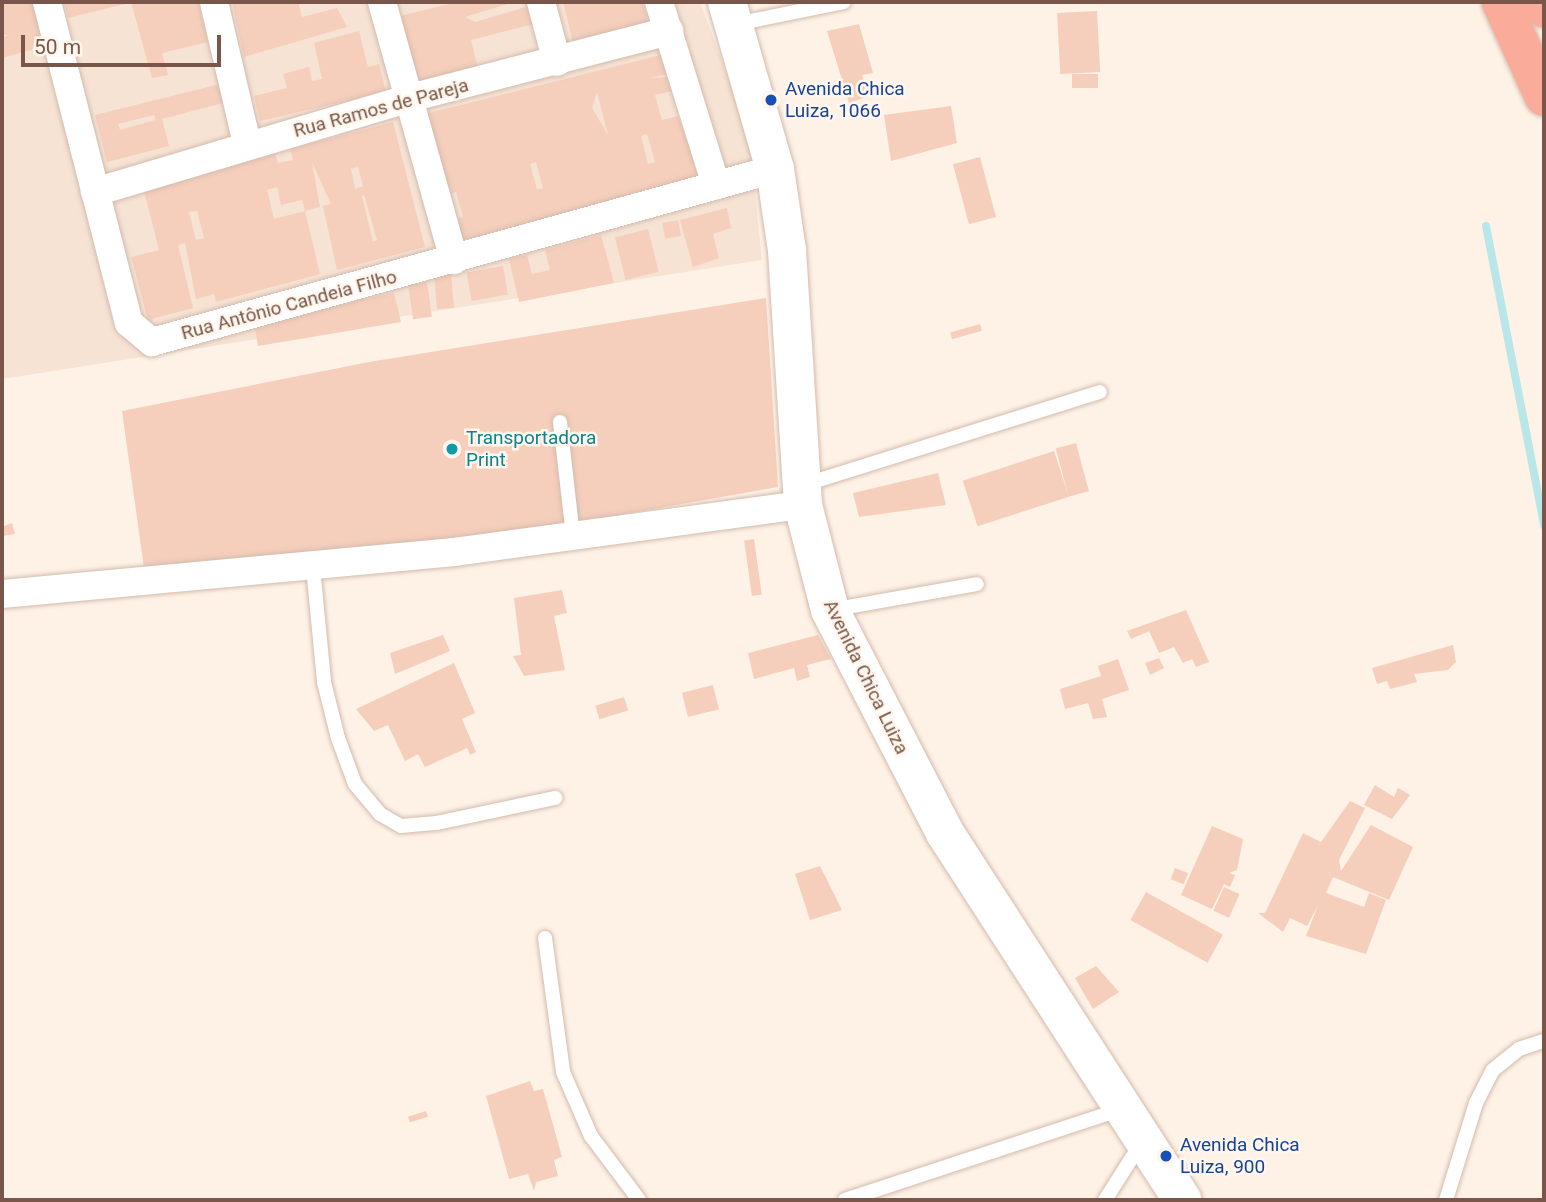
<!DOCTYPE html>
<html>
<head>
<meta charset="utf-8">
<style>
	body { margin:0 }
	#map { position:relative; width:1546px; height:1202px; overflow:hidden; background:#fef2e6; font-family:Roboto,sans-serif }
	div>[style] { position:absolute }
	.residential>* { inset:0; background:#f6e3d4 }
	.stream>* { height:8px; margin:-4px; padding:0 4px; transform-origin:4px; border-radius:4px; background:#b9e6e9 }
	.building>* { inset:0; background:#f5cebc; transform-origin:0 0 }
	.roads { filter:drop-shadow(0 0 2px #d3bbad) drop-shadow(0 0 2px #d3bbad) }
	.lane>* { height:14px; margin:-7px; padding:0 7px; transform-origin:7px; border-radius:7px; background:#fff }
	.street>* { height:28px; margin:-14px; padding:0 14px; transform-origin:14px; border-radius:14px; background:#fff }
	.secondary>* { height:38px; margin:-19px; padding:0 19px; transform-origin:19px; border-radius:19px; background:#fff }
	.highway>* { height:38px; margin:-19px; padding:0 19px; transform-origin:19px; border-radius:19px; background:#fbab99 }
	.dots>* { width:19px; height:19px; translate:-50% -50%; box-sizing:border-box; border:4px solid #fff7ed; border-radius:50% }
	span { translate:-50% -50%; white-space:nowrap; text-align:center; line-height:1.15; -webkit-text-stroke:5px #fff7ed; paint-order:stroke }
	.transit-label { font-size:19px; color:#164399 }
	.left { translate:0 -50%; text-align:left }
	.street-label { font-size:19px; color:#795649 }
	.culture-label { font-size:19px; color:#0d838f }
	.frame { position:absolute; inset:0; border:4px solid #795649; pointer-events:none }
	.scale { position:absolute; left:21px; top:35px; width:200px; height:32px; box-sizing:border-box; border:4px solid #795649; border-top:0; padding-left:9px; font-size:21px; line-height:24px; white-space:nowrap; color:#795649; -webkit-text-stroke:5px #fff7ed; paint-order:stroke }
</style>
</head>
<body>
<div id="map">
	<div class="residential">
		<div style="clip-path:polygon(2px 2px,700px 2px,749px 134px,762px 260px,2px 379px)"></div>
	</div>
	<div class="stream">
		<div style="left:1486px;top:226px;width:305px;rotate:79deg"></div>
	</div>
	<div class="building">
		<div style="clip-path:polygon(2px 2px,33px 2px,42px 47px,2px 58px,2px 37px,10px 35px,2px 35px)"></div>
		<div style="clip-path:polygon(64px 2px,129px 2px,129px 3px,68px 18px)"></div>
		<div style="clip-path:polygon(131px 2px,198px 2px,208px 42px,162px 53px,168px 75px,152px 78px)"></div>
		<div style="clip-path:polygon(232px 2px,298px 2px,302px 17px,337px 8px,347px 27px,244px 57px)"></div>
		<div style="clip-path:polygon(457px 2px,514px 2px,465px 17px,475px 22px,529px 6px,534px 24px,471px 40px,478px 68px,418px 84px,400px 16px)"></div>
		<div style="clip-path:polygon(563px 2px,642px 2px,649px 25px,574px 46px)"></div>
		<div style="left:1097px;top:11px;width:61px;height:40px;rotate:87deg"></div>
		<div style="clip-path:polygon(859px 24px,873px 73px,862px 75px,869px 96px,849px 103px,827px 31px)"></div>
		<div style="clip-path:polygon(359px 31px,368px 67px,379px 64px,386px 92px,260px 121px,254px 96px,287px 88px,283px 74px,309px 67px,312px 81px,322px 79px,314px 43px)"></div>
		<div style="clip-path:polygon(evenodd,661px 55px,667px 74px,650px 78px,669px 77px,672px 91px,655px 95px,662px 120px,678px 116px,700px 179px,459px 241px,454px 220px,463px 217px,456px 192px,451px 194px,443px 177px,425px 114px,661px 55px,597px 92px,608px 135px,592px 108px,597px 92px,661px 55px,647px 134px,655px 162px,648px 164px,641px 136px,647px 134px,661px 55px,536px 162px,543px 188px,537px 189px,530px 164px,536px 162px)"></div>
		<div style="left:1098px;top:74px;width:14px;height:26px;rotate:90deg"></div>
		<div style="clip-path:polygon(evenodd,224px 83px,227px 102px,162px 119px,169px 146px,107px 162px,95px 115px,224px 83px,154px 115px,155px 120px,120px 130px,118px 124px,154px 115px)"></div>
		<div style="clip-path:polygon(951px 106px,957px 143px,891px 161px,884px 115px)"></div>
		<div style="clip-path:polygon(evenodd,393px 122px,425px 247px,337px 270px,323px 206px,331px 204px,312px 162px,320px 207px,305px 211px,302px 200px,281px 205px,277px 187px,267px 190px,274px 219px,305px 211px,320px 274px,216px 302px,214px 294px,196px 299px,185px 243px,178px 245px,193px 308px,148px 320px,131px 257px,159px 250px,143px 187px,275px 153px,278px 163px,293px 160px,290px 149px,393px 122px,358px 167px,363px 186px,355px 189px,351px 169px,358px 167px,393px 122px,364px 195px,377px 240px,373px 242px,362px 196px,364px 195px,393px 122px,197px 211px,204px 238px,196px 240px,189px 212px,197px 211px)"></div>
		<div style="left:980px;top:157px;width:62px;height:28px;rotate:75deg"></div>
		<div style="clip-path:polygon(727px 208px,731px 228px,713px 234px,719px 258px,693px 267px,680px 220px)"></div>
		<div style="left:678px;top:220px;width:16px;height:16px;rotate:79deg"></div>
		<div style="left:648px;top:229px;width:44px;height:34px;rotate:76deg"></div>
		<div style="clip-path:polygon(601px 235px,614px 283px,519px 302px,509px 259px,527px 255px,532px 274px,550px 270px,545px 250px)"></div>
		<div style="left:503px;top:266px;width:29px;height:37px;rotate:80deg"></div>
		<div style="left:451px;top:274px;width:34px;height:17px;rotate:85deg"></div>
		<div style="left:427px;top:282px;width:35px;height:19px;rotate:82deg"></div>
		<div style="clip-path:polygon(394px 293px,401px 322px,258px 346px,254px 323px)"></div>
		<div style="clip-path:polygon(766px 298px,778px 487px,466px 542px,145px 575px,122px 411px,369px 362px)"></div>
		<div style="left:980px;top:324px;width:7px;height:31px;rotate:74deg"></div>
		<div style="left:1076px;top:443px;width:50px;height:21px;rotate:75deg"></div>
		<div style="left:1054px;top:451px;width:48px;height:96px;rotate:72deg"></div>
		<div style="clip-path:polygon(938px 473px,946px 505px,859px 517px,853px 493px)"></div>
		<div style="clip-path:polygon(12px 523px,15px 534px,2px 536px,2px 527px)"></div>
		<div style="left:754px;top:539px;width:56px;height:10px;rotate:82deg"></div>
		<div style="clip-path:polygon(562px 590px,567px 613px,554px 616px,565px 670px,524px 676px,513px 656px,521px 655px,514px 598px)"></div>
		<div style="clip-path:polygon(1186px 610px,1209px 662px,1196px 667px,1192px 659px,1183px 663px,1174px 647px,1159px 653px,1149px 631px,1131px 639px,1127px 631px)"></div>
		<div style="clip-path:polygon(443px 635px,450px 651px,395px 674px,390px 653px)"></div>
		<div style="clip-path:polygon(818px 635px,831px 659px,807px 665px,810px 677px,797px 681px,794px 668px,754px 679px,748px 653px)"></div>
		<div style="clip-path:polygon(1453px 645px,1456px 662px,1448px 670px,1414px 674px,1417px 682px,1390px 689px,1387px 681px,1377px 684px,1372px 668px)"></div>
		<div style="clip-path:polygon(1159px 658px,1164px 668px,1150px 675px,1145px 663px)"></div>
		<div style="clip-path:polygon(1118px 659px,1129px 690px,1102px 699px,1107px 717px,1093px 719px,1088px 703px,1065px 709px,1060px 689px,1101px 676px,1098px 666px)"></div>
		<div style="clip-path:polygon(454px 663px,475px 713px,462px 719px,476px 752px,470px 755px,467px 748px,425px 767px,418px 754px,405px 761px,388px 725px,374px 731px,356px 709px)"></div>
		<div style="left:713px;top:685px;width:25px;height:32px;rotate:76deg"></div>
		<div style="left:624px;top:697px;width:14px;height:30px;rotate:73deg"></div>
		<div style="clip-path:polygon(1375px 785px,1394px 797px,1398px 788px,1410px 795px,1392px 819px,1364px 805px)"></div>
		<div style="clip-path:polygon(1350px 801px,1365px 808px,1339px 860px,1341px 871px,1371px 825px,1413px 847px,1389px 900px,1333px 877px,1326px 893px,1364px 907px,1369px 893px,1386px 900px,1366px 954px,1306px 936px,1318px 905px,1307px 926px,1290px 918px,1283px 932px,1258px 913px,1265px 913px,1303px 833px,1321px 842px)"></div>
		<div style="clip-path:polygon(1212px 826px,1243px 839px,1237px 870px,1229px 873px,1235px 875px,1230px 887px,1224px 884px,1212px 909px,1181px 895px)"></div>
		<div style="clip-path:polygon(820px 866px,842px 910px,810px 920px,795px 874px)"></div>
		<div style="left:1175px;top:868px;width:14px;height:12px;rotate:21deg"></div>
		<div style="left:1224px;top:887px;width:17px;height:26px;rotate:24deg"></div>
		<div style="left:1146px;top:892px;width:88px;height:32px;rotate:29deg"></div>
		<div style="clip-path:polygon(1096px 966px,1119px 992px,1093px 1009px,1075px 978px)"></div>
		<div style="clip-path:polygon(530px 1081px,534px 1091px,543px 1089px,562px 1157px,554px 1160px,558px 1176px,536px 1182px,534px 1191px,528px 1174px,509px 1179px,486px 1096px)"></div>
		<div style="left:426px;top:1111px;width:6px;height:19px;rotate:72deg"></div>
	</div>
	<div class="roads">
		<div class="lane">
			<div style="left:736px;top:24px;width:110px;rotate:-11.5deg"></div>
			<div style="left:560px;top:422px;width:115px;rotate:83.5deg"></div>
			<div style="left:803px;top:485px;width:311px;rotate:-17.4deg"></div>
			<div style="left:313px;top:567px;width:116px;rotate:84.5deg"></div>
			<div style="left:324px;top:682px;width:58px;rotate:76deg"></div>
			<div style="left:338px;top:738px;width:49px;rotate:69.7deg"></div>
			<div style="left:355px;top:784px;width:39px;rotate:50deg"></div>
			<div style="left:380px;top:814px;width:24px;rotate:30deg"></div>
			<div style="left:401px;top:826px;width:36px;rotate:-5deg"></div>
			<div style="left:437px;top:823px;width:121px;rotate:-12deg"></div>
			<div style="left:831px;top:610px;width:148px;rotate:-10.1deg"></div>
			<div style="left:545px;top:938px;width:135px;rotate:82.3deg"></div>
			<div style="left:563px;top:1072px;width:70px;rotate:66.4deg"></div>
			<div style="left:591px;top:1136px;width:80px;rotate:53.1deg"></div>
			<div style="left:845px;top:1200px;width:287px;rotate:-18.2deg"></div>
			<div style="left:1105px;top:1200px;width:69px;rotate:-57.5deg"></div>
			<div style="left:1446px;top:1200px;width:102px;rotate:-72.8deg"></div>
			<div style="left:1476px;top:1103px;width:37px;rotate:-63deg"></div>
			<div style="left:1493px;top:1070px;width:33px;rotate:-39deg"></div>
			<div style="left:1519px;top:1049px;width:26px;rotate:-18deg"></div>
		</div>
		<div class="street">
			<div style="left:47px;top:2px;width:331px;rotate:75.7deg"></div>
			<div style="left:129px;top:323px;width:30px;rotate:40deg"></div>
			<div style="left:152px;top:342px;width:647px;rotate:-15.52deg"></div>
			<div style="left:214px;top:2px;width:146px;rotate:76.9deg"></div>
			<div style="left:382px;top:2px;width:268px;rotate:74.4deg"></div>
			<div style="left:541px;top:2px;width:62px;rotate:75.1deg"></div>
			<div style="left:659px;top:2px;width:192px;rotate:72.7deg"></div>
			<div style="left:95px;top:192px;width:325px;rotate:-16.6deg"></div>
			<div style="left:406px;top:99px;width:272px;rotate:-14.5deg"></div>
			<div style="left:2px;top:594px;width:454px;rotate:-5.3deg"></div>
			<div style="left:454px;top:552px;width:352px;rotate:-7.7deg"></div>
		</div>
		<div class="secondary">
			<div style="left:727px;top:2px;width:174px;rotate:74deg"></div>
			<div style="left:775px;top:169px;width:82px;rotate:81.6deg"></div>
			<div style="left:787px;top:250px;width:256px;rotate:86.4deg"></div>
			<div style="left:803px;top:505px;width:108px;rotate:75.6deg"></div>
			<div style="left:830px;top:610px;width:251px;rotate:62.7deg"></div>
			<div style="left:945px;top:833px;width:437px;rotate:57.1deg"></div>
		</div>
		<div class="highway">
			<div style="left:1501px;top:2px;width:104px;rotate:65.6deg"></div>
			<div style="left:1543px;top:2px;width:6px;rotate:81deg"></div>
		</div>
	</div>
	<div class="dots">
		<div style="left:771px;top:100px;background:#1a4fb4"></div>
		<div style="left:452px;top:449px;background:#0f9aa8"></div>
		<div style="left:1166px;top:1156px;background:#1a4fb4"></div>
	</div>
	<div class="transit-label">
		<span class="left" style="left:785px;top:100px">Avenida Chica<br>Luiza, 1066</span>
		<span class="left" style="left:1180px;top:1156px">Avenida Chica<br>Luiza, 900</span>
	</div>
	<div class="street-label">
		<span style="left:381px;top:108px;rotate:-15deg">Rua Ramos de Pareja</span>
		<span style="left:289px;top:305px;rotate:-15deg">Rua Antônio Candeia Filho</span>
		<span style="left:866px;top:677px;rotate:64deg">Avenida Chica Luiza</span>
	</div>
	<div class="culture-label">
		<span class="left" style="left:466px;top:449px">Transportadora<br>Print</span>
	</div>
	<div class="frame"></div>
	<div class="scale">50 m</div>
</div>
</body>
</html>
